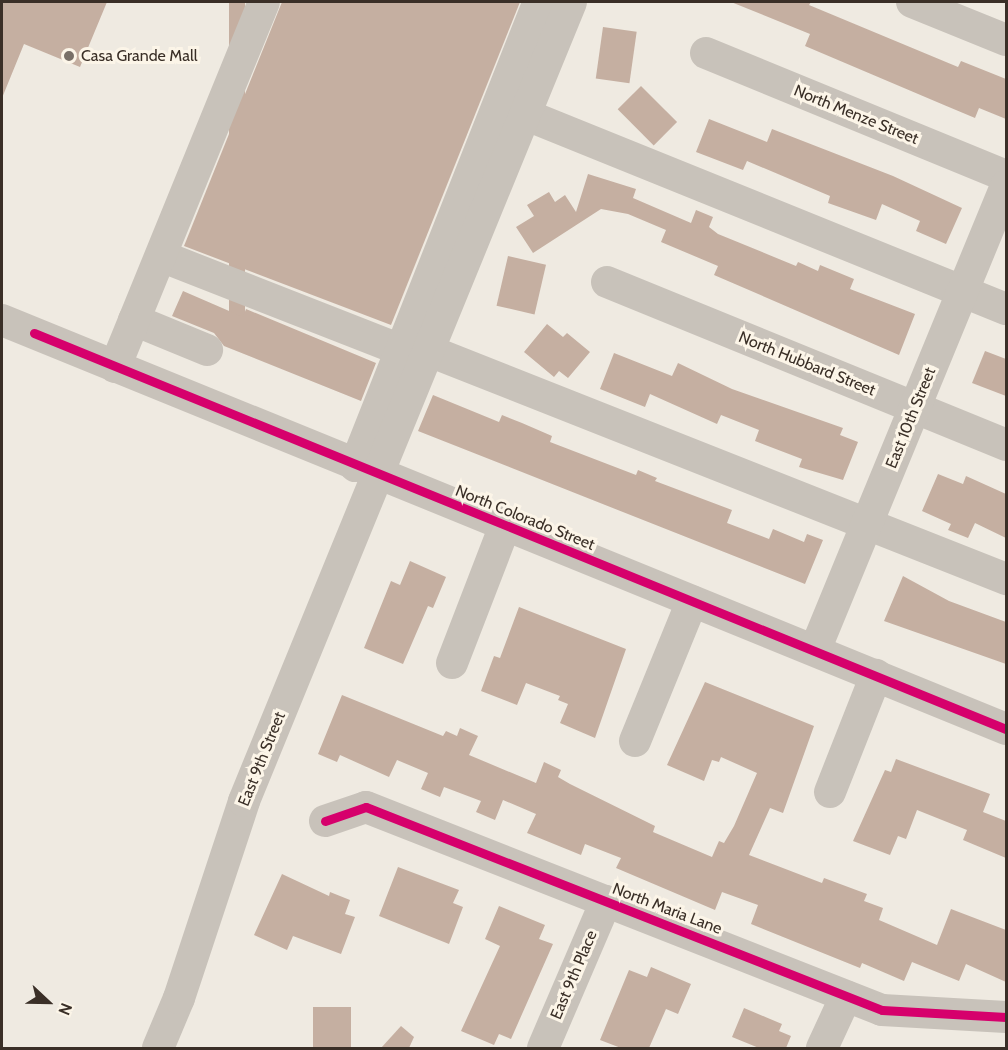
<!DOCTYPE html>
<html>
<head>
<meta charset="utf-8">
<style>
	body { margin:0 }
	#map { position:relative; width:1008px; height:1050px; overflow:hidden; background:#efeae1; font-family:Cabin,sans-serif }
	div>[style] { position:absolute }
	.building>* { inset:0; background:#c5afa1; transform-origin:0 0 }
	.minor>* { height:32px; margin:-16px; padding:0 16px; transform-origin:16px; border-radius:16px; background:#c8c2ba }
	.cycleway>* { height:9px; margin:-4.5px; padding:0 4.5px; transform-origin:4.5px; border-radius:4.5px; background:#d6006c }
	.dots>* { width:16px; height:16px; translate:-50% -50%; box-sizing:border-box; border:3px solid #fcf5e8; border-radius:50% }
	span { translate:-50% -50%; white-space:nowrap; text-align:center; line-height:1.15; -webkit-text-stroke:6px #fcf5e8; paint-order:stroke }
	.poi-label { font-size:16px; color:#3a2f27 }
	.left { translate:0 -50%; text-align:left }
	.street-label { font-size:16px; color:#3a2f27 }
	.frame { position:absolute; inset:0; border:3px solid #3a2f27; pointer-events:none }
	.north { position:absolute; left:18px; top:972px; width:60px; height:60px; -webkit-text-stroke:4px #fcf5e8; paint-order:stroke; rotate:112deg; font-size:16px; font-weight:700; line-height:24px; text-align:center; color:#3a2f27 }
	.north::after { content:''; display:block; margin:auto; width:21px; height:27px; background:#3a2f27; clip-path:polygon(50% 0,100% 100%,50% 72%,0 100%) }
</style>
</head>
<body>
<div id="map">
	<div class="building">
		<div style="clip-path:polygon(2px 2px,107px 2px,80px 67px,24px 44px,2px 98px)"></div>
		<div style="left:229px;top:2px;width:16px;height:317px"></div>
		<div style="clip-path:polygon(282px 2px,520px 2px,391px 325px,184px 246px)"></div>
		<div style="clip-path:polygon(731px 2px,811px 2px,809px 5px,958px 67px,961px 61px,1006px 79px,1006px 119px,979px 108px,975px 118px,944px 105px,805px 46px,810px 34px)"></div>
		<div style="left:603px;top:27px;width:34px;height:52px;rotate:8deg"></div>
		<div style="left:641px;top:86px;width:51px;height:33px;rotate:45deg"></div>
		<div style="clip-path:polygon(709px 119px,767px 142px,772px 129px,893px 176px,962px 208px,946px 244px,916px 231px,920px 221px,882px 204px,876px 220px,828px 203px,830px 196px,747px 161px,743px 170px,696px 152px)"></div>
		<div style="clip-path:polygon(588px 174px,636px 189px,633px 198px,691px 223px,696px 210px,713px 217px,709px 227px,718px 234px,796px 266px,798px 262px,818px 271px,820px 265px,854px 279px,850px 289px,915px 314px,899px 355px,714px 275px,718px 266px,661px 242px,666px 230px,628px 214px,601px 209px,533px 253px,516px 227px,534px 216px,527px 205px,549px 192px,555px 202px,565px 195px,576px 212px)"></div>
		<div style="left:508px;top:256px;width:39px;height:51px;rotate:13deg"></div>
		<div style="clip-path:polygon(183px 291px,243px 317px,246px 309px,376px 363px,361px 401px,224px 346px,214px 333px,172px 316px)"></div>
		<div style="clip-path:polygon(547px 324px,563px 337px,567px 333px,590px 352px,568px 378px,559px 371px,554px 377px,524px 352px)"></div>
		<div style="clip-path:polygon(985px 351px,1006px 359px,1006px 396px,972px 383px)"></div>
		<div style="clip-path:polygon(614px 353px,672px 376px,678px 363px,732px 389px,843px 428px,840px 435px,858px 442px,843px 480px,799px 467px,802px 459px,755px 441px,759px 430px,721px 415px,717px 424px,650px 394px,645px 407px,600px 389px)"></div>
		<div style="clip-path:polygon(433px 395px,499px 422px,502px 415px,522px 423px,552px 436px,550px 442px,636px 475px,638px 470px,657px 478px,655px 481px,732px 510px,727px 523px,769px 539px,773px 529px,804px 542px,807px 534px,823px 540px,805px 584px,418px 431px)"></div>
		<div style="clip-path:polygon(938px 474px,963px 484px,966px 476px,1006px 494px,1006px 538px,975px 523px,968px 538px,948px 530px,951px 524px,922px 511px)"></div>
		<div style="clip-path:polygon(410px 561px,446px 577px,433px 608px,428px 606px,403px 664px,364px 648px,391px 581px,400px 585px)"></div>
		<div style="clip-path:polygon(903px 576px,949px 601px,1006px 622px,1006px 664px,884px 621px)"></div>
		<div style="clip-path:polygon(519px 607px,626px 649px,595px 738px,560px 723px,568px 704px,558px 700px,560px 696px,526px 683px,517px 705px,481px 691px,494px 656px,500px 658px)"></div>
		<div style="clip-path:polygon(705px 682px,814px 726px,783px 813px,770px 808px,749px 855px,822px 883px,824px 878px,867px 894px,864px 901px,883px 908px,879px 920px,937px 945px,951px 909px,1006px 930px,1006px 982px,966px 964px,959px 981px,912px 962px,904px 981px,862px 963px,860px 968px,751px 924px,758px 905px,722px 892px,715px 910px,616px 868px,621px 858px,585px 844px,581px 855px,527px 833px,536px 814px,503px 800px,495px 820px,476px 812px,481px 801px,444px 787px,440px 797px,421px 789px,428px 773px,397px 760px,389px 777px,340px 755px,337px 762px,318px 754px,342px 695px,443px 736px,446px 731px,457px 736px,460px 728px,478px 736px,469px 755px,536px 783px,544px 762px,561px 770px,558px 777px,570px 784px,655px 826px,653px 832px,712px 857px,719px 841px,724px 843px,734px 826px,757px 773px,721px 757px,719px 762px,712px 760px,704px 781px,667px 765px)"></div>
		<div style="clip-path:polygon(896px 759px,990px 794px,983px 812px,1006px 821px,1006px 858px,963px 840px,967px 830px,917px 810px,906px 839px,898px 836px,890px 855px,853px 841px,885px 770px,891px 772px)"></div>
		<div style="clip-path:polygon(398px 867px,459px 890px,453px 903px,463px 907px,449px 944px,379px 916px)"></div>
		<div style="clip-path:polygon(282px 874px,329px 896px,330px 892px,350px 900px,345px 914px,355px 917px,341px 954px,293px 936px,287px 950px,254px 935px)"></div>
		<div style="clip-path:polygon(499px 906px,545px 925px,539px 939px,553px 944px,511px 1039px,499px 1034px,494px 1045px,461px 1031px,500px 946px,485px 939px)"></div>
		<div style="clip-path:polygon(651px 967px,691px 984px,678px 1014px,666px 1009px,649px 1048px,621px 1048px,600px 1040px,629px 970px,647px 977px)"></div>
		<div style="left:313px;top:1007px;width:38px;height:41px"></div>
		<div style="clip-path:polygon(744px 1008px,782px 1024px,779px 1031px,791px 1036px,786px 1048px,759px 1048px,732px 1037px)"></div>
		<div style="clip-path:polygon(401px 1026px,414px 1037px,409px 1048px,381px 1048px)"></div>
	</div>
	<div class="minor">
		<div style="left:912px;top:2px;width:101px;rotate:22deg"></div>
		<div style="left:706px;top:53px;width:324px;rotate:22.3deg"></div>
		<div style="left:524px;top:114px;width:520px;rotate:22.03deg"></div>
		<div style="left:161px;top:256px;width:258px;rotate:21.4deg"></div>
		<div style="left:607px;top:282px;width:431px;rotate:22.2deg"></div>
		<div style="left:2px;top:320px;width:1084px;rotate:22.16deg"></div>
		<div style="left:134px;top:320px;width:79px;rotate:22.3deg"></div>
		<div style="left:427px;top:350px;width:623px;rotate:21.58deg"></div>
		<div style="left:115px;top:367px;width:394px;rotate:-67.8deg"></div>
		<div style="left:355px;top:466px;width:499px;rotate:-68.4deg"></div>
		<div style="left:815px;top:650px;width:502px;rotate:-67.63deg"></div>
		<div style="left:452px;top:663px;width:147px;rotate:-68.9deg"></div>
		<div style="left:635px;top:741px;width:151px;rotate:-67.8deg"></div>
		<div style="left:830px;top:792px;width:126px;rotate:-68.5deg"></div>
		<div style="left:325px;top:821px;width:43px;rotate:-18.9deg"></div>
		<div style="left:366px;top:807px;width:554px;rotate:21.48deg"></div>
		<div style="left:882px;top:1010px;width:124px;rotate:3.2deg"></div>
		<div style="left:158px;top:1048px;width:54px;rotate:-67.2deg"></div>
		<div style="left:179px;top:998px;width:207px;rotate:-71.7deg"></div>
		<div style="left:244px;top:801px;width:863px;rotate:-67.74deg"></div>
		<div style="left:543px;top:1048px;width:160px;rotate:-66.8deg"></div>
		<div style="left:822px;top:1048px;width:57px;rotate:-65.2deg"></div>
	</div>
	<div class="cycleway">
		<div style="left:34px;top:333px;width:1050px;rotate:22.17deg"></div>
		<div style="left:325px;top:821px;width:43px;rotate:-18.9deg"></div>
		<div style="left:366px;top:807px;width:554px;rotate:21.48deg"></div>
		<div style="left:882px;top:1010px;width:124px;rotate:3.2deg"></div>
	</div>
	<div class="dots">
		<div style="left:69px;top:56px;background:#797068"></div>
	</div>
	<div class="poi-label">
		<span class="left" style="left:81px;top:56px">Casa Grande Mall</span>
	</div>
	<div class="street-label">
		<span style="left:856px;top:115px;rotate:22deg">North Menze Street</span>
		<span style="left:807px;top:364px;rotate:22deg">North Hubbard Street</span>
		<span style="left:911px;top:418px;rotate:-68deg">East 10th Street</span>
		<span style="left:525px;top:518px;rotate:22deg">North Colorado Street</span>
		<span style="left:262px;top:759px;rotate:-68deg">East 9th Street</span>
		<span style="left:667px;top:909px;rotate:21deg">North Maria Lane</span>
		<span style="left:574px;top:975px;rotate:-67deg">East 9th Place</span>
	</div>
	<div class="frame"></div>
	<div class="north">N</div>
</div>
</body>
</html>
